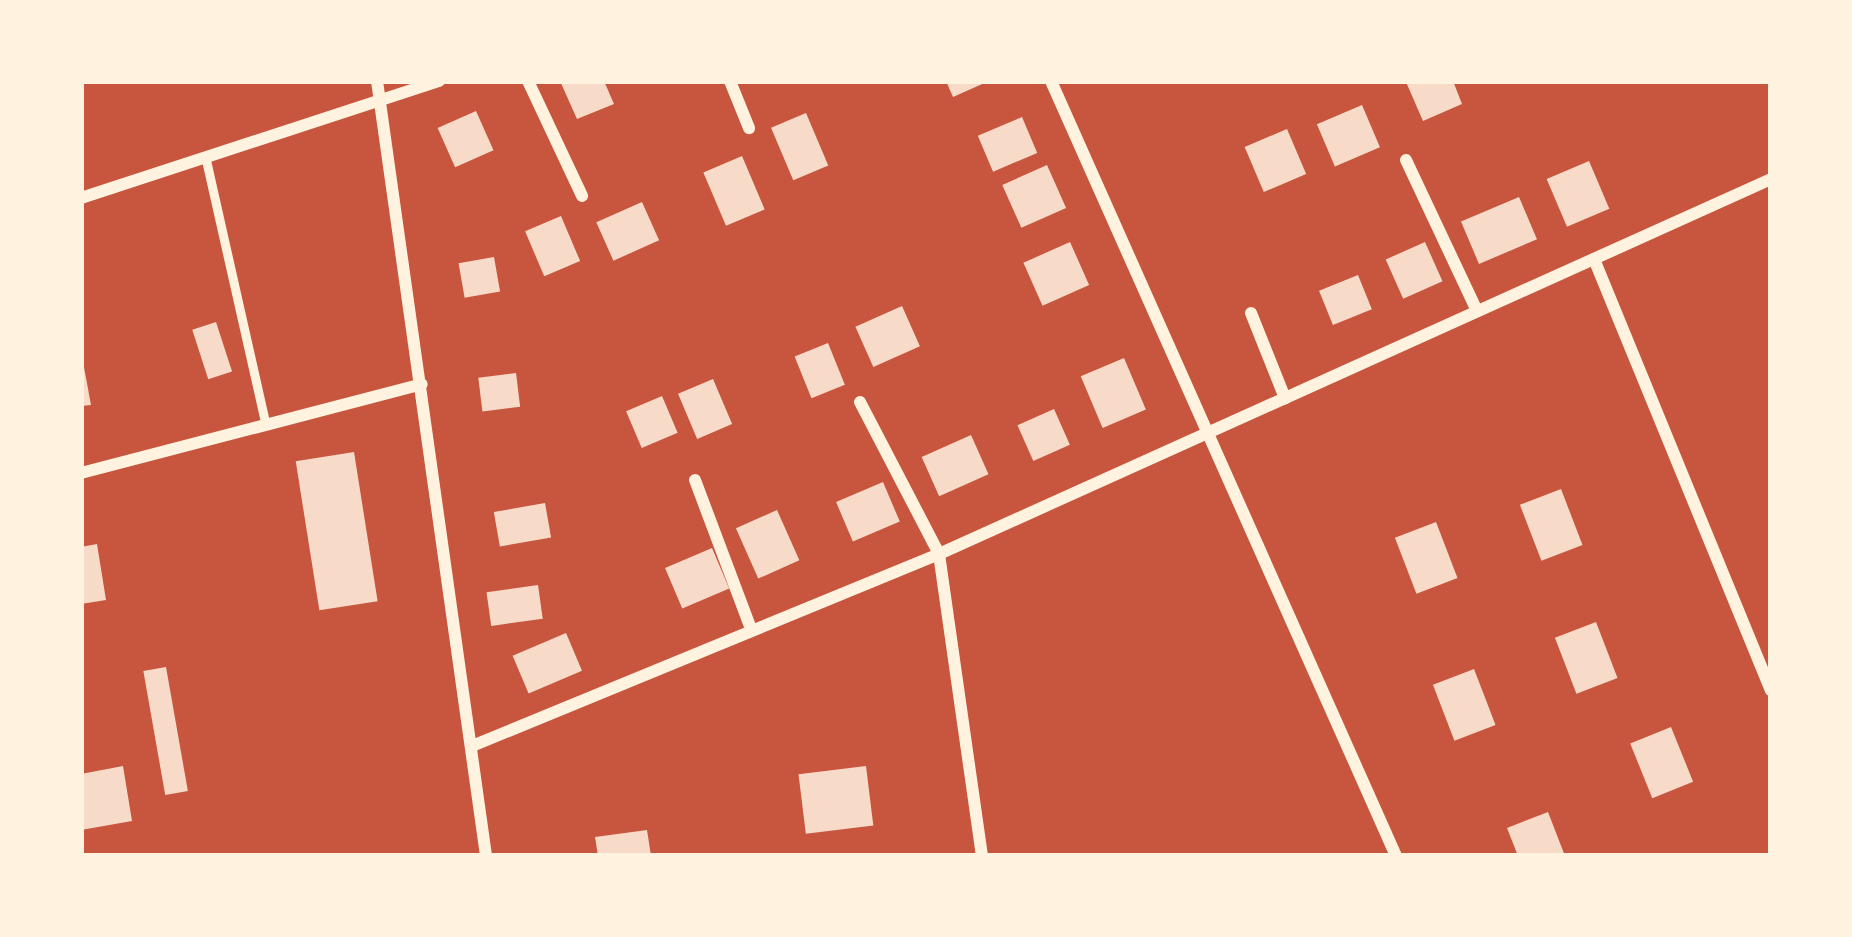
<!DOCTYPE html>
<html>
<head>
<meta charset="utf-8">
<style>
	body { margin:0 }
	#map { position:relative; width:1852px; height:937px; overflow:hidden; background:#c8553d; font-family:Overpass,sans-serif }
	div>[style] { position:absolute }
	.building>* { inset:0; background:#f7dbc8; transform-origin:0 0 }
	.service>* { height:9px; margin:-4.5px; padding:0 4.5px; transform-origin:4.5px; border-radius:4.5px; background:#fff3e0 }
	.minor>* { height:12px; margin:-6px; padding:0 6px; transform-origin:6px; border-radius:6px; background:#fff3e0 }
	span { translate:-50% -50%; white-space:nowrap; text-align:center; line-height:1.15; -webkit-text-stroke:10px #fff3e0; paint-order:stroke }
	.frame { position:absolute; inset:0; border:84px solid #fff3e0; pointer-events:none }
</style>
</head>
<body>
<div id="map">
	<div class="building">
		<div style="clip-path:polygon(560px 81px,604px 81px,614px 104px,577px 119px)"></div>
		<div style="clip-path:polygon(946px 81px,989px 81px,953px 97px)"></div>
		<div style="clip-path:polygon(1453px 81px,1462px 104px,1423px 121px,1406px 82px)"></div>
		<div style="left:1362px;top:105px;width:46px;height:49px;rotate:67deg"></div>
		<div style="left:476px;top:111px;width:43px;height:42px;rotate:66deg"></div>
		<div style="left:806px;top:113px;width:57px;height:38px;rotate:67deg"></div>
		<div style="left:1022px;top:117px;width:39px;height:48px;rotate:67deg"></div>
		<div style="left:1287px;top:129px;width:49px;height:46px;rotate:67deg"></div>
		<div style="left:742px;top:156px;width:58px;height:42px;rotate:67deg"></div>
		<div style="left:1589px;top:161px;width:52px;height:46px;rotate:67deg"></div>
		<div style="left:1047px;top:165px;width:47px;height:49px;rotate:66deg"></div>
		<div style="left:1519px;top:197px;width:46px;height:63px;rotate:67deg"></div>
		<div style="left:642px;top:202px;width:42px;height:50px;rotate:66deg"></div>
		<div style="left:561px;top:216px;width:49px;height:39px;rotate:67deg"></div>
		<div style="left:1070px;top:242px;width:47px;height:51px;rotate:66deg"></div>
		<div style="left:1425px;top:242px;width:43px;height:43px;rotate:66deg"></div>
		<div style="left:494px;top:257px;width:35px;height:36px;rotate:80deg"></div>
		<div style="left:1358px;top:275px;width:37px;height:42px;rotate:68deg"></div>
		<div style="left:902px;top:306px;width:44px;height:51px;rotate:66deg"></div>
		<div style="left:216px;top:322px;width:52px;height:25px;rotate:72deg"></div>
		<div style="left:828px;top:343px;width:45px;height:36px;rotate:68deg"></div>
		<div style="clip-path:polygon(81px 351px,91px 405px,81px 406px)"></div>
		<div style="left:1124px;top:358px;width:56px;height:47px;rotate:67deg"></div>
		<div style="left:516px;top:373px;width:34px;height:38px;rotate:83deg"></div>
		<div style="left:713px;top:379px;width:49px;height:38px;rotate:67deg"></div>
		<div style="left:662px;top:396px;width:40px;height:39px;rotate:67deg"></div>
		<div style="left:1054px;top:409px;width:39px;height:40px;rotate:66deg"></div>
		<div style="left:971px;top:435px;width:43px;height:54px;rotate:66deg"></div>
		<div style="left:354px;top:452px;width:151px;height:59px;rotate:81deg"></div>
		<div style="left:883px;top:482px;width:43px;height:51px;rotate:67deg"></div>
		<div style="left:1561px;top:489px;width:60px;height:44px;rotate:69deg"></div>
		<div style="left:545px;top:503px;width:35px;height:52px;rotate:80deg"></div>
		<div style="left:777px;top:510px;width:55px;height:45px;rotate:66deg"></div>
		<div style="left:1436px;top:522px;width:60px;height:44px;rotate:69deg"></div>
		<div style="clip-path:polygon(97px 544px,106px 600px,81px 604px,81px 547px)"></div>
		<div style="left:712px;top:548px;width:44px;height:51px;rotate:67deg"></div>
		<div style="left:538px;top:585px;width:34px;height:52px;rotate:82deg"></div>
		<div style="left:1596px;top:622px;width:60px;height:44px;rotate:69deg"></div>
		<div style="left:566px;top:633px;width:41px;height:58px;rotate:67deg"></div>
		<div style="left:166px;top:667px;width:126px;height:23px;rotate:80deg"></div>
		<div style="left:1474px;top:669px;width:60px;height:44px;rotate:69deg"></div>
		<div style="left:1671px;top:727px;width:59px;height:44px;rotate:68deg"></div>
		<div style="clip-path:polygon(123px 766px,132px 821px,81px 830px,81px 774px)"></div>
		<div style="left:866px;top:766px;width:60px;height:68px;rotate:83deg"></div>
		<div style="clip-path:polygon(1548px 812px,1565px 856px,1518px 856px,1507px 828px)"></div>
		<div style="clip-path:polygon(647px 830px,651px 856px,598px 856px,595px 837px)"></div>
	</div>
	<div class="service">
		<div style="left:206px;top:160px;width:268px;rotate:77.3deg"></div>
	</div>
	<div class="minor">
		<div style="left:377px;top:81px;width:783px;rotate:81.99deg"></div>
		<div style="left:528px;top:81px;width:127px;rotate:64.8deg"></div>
		<div style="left:730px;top:81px;width:51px;rotate:68deg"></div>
		<div style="left:1051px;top:81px;width:848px;rotate:66deg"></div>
		<div style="left:1406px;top:160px;width:167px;rotate:64.8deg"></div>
		<div style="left:81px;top:198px;width:377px;rotate:-18.1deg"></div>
		<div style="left:1594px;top:259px;width:466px;rotate:67.7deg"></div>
		<div style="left:1251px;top:313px;width:92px;rotate:68.2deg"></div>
		<div style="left:860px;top:402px;width:171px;rotate:62.5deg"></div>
		<div style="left:939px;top:554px;width:305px;rotate:81.9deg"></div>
		<div style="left:81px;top:473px;width:352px;rotate:-14.6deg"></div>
		<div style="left:695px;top:480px;width:154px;rotate:69.4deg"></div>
		<div style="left:472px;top:746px;width:505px;rotate:-22.35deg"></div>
		<div style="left:939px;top:554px;width:913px;rotate:-24.26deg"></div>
	</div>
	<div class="frame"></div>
</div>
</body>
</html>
